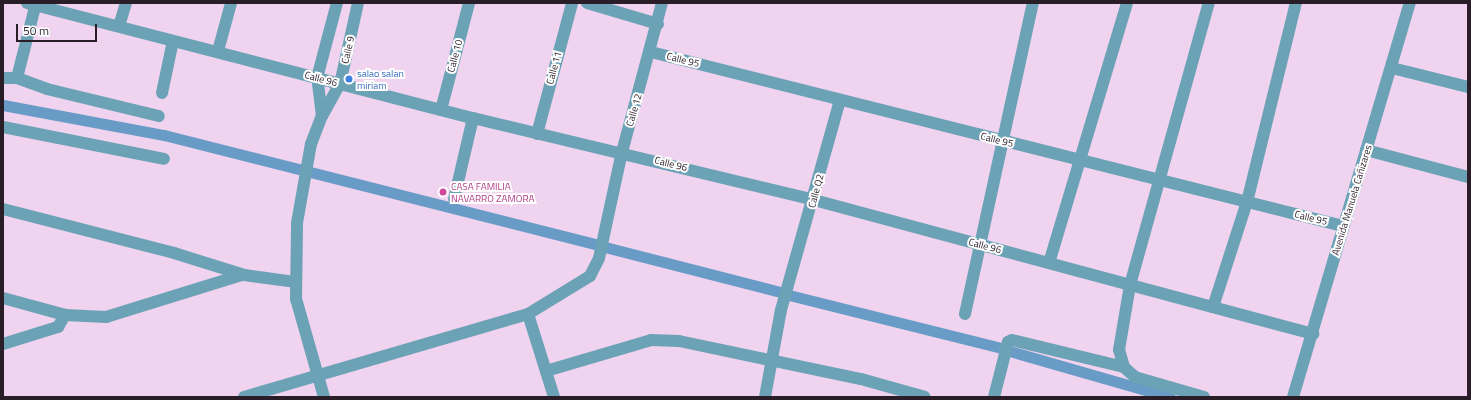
<!DOCTYPE html>
<html>
<head>
<meta charset="utf-8">
<style>
	body { margin:0 }
	#map { position:relative; width:1471px; height:400px; overflow:hidden; background:#f0d3ef; font-family:"Titillium Web",sans-serif }
	div>[style] { position:absolute }
	.canal>* { height:11px; margin:-5.5px; padding:0 5.5px; transform-origin:5.5px; border-radius:5.5px; background:#699bc7 }
	.minor>* { height:12px; margin:-6px; padding:0 6px; transform-origin:6px; border-radius:6px; background:#6ba2b6 }
	.dots>* { width:11px; height:11px; translate:-50% -50%; box-sizing:border-box; border:2px solid #fff; border-radius:50% }
	span { translate:-50% -50%; white-space:nowrap; text-align:center; line-height:1.15; -webkit-text-stroke:4px #fff; paint-order:stroke }
	.street-label { font-size:10px; color:#291e28 }
	.shop-label { font-size:10px; color:#366cbe }
	.left { translate:0 -50%; text-align:left }
	.hotel-label { font-size:10px; color:#b23c85 }
	.frame { position:absolute; inset:0; border:4px solid #291e28; pointer-events:none }
	.scale { position:absolute; left:16px; top:24px; width:81px; height:18px; box-sizing:border-box; border:2px solid #291e28; border-top:0; padding-left:5px; font-size:12px; line-height:14px; white-space:nowrap; color:#291e28; -webkit-text-stroke:3px #fff; paint-order:stroke }
</style>
</head>
<body>
<div id="map">
	<div class="canal">
		<div style="left:3px;top:105px;width:164px;rotate:10.6deg"></div>
		<div style="left:164px;top:135px;width:448px;rotate:14.2deg"></div>
		<div style="left:605px;top:247px;width:185px;rotate:14.4deg"></div>
		<div style="left:789px;top:295px;width:219px;rotate:14deg"></div>
		<div style="left:1013px;top:352px;width:163px;rotate:16deg"></div>
	</div>
	<div class="minor">
		<div style="left:27px;top:3px;width:461px;rotate:14.5deg"></div>
		<div style="left:473px;top:118px;width:351px;rotate:13.5deg"></div>
		<div style="left:814px;top:200px;width:517px;rotate:15.03deg"></div>
		<div style="left:587px;top:3px;width:74px;rotate:16.5deg"></div>
		<div style="left:119px;top:26px;width:24px;rotate:-73deg"></div>
		<div style="left:218px;top:51px;width:50px;rotate:-74.8deg"></div>
		<div style="left:651px;top:52px;width:714px;rotate:14.11deg"></div>
		<div style="left:1392px;top:68px;width:78px;rotate:14deg"></div>
		<div style="left:3px;top:78px;width:14px"></div>
		<div style="left:17px;top:78px;width:32px;rotate:20deg"></div>
		<div style="left:47px;top:89px;width:115px;rotate:13.6deg"></div>
		<div style="left:17px;top:78px;width:77px;rotate:-75.8deg"></div>
		<div style="left:162px;top:93px;width:53px;rotate:-78.1deg"></div>
		<div style="left:441px;top:110px;width:111px;rotate:-75.3deg"></div>
		<div style="left:322px;top:116px;width:38px;rotate:-97deg"></div>
		<div style="left:317px;top:78px;width:78px;rotate:-75.1deg"></div>
		<div style="left:3px;top:127px;width:164px;rotate:11.2deg"></div>
		<div style="left:537px;top:134px;width:136px;rotate:-75deg"></div>
		<div style="left:1366px;top:150px;width:106px;rotate:14.8deg"></div>
		<div style="left:454px;top:199px;width:83px;rotate:-76.8deg"></div>
		<div style="left:3px;top:209px;width:177px;rotate:14.4deg"></div>
		<div style="left:174px;top:253px;width:73px;rotate:17.4deg"></div>
		<div style="left:244px;top:275px;width:51px;rotate:7.8deg"></div>
		<div style="left:1049px;top:263px;width:271px;rotate:-73.3deg"></div>
		<div style="left:3px;top:298px;width:64px;rotate:15.3deg"></div>
		<div style="left:65px;top:315px;width:41px;rotate:2.8deg"></div>
		<div style="left:106px;top:317px;width:142px;rotate:-17.2deg"></div>
		<div style="left:1213px;top:307px;width:110px;rotate:-72.1deg"></div>
		<div style="left:1247px;top:202px;width:205px;rotate:-76.2deg"></div>
		<div style="left:528px;top:314px;width:87px;rotate:72.6deg"></div>
		<div style="left:965px;top:314px;width:318px;rotate:-77.7deg"></div>
		<div style="left:3px;top:344px;width:58px;rotate:-17.2deg"></div>
		<div style="left:58px;top:327px;width:14px;rotate:-60deg"></div>
		<div style="left:546px;top:371px;width:109px;rotate:-16.4deg"></div>
		<div style="left:651px;top:340px;width:28px;rotate:2deg"></div>
		<div style="left:679px;top:341px;width:186px;rotate:11.8deg"></div>
		<div style="left:861px;top:379px;width:66px;rotate:15.7deg"></div>
		<div style="left:244px;top:397px;width:296px;rotate:-16.3deg"></div>
		<div style="left:528px;top:314px;width:73px;rotate:-31.5deg"></div>
		<div style="left:590px;top:276px;width:20px;rotate:-63deg"></div>
		<div style="left:599px;top:258px;width:108px;rotate:-77.8deg"></div>
		<div style="left:622px;top:152px;width:154px;rotate:-75deg"></div>
		<div style="left:324px;top:397px;width:102px;rotate:-105.9deg"></div>
		<div style="left:296px;top:299px;width:76px;rotate:-89.2deg"></div>
		<div style="left:297px;top:223px;width:80px;rotate:-80deg"></div>
		<div style="left:311px;top:144px;width:30px;rotate:-69deg"></div>
		<div style="left:322px;top:116px;width:37px;rotate:-61deg"></div>
		<div style="left:340px;top:84px;width:83px;rotate:-77.5deg"></div>
		<div style="left:765px;top:397px;width:88px;rotate:-79.6deg"></div>
		<div style="left:781px;top:310px;width:218px;rotate:-74.3deg"></div>
		<div style="left:994px;top:397px;width:57px;rotate:-75.7deg"></div>
		<div style="left:1008px;top:342px;width:4px;rotate:-27deg"></div>
		<div style="left:1012px;top:340px;width:115px;rotate:13.6deg"></div>
		<div style="left:1204px;top:397px;width:72px;rotate:-163.8deg"></div>
		<div style="left:1135px;top:377px;width:15px;rotate:-138deg"></div>
		<div style="left:1124px;top:367px;width:18px;rotate:-106deg"></div>
		<div style="left:1119px;top:350px;width:66px;rotate:-80.4deg"></div>
		<div style="left:1130px;top:285px;width:293px;rotate:-74.4deg"></div>
		<div style="left:1293px;top:397px;width:411px;rotate:-73.5deg"></div>
	</div>
	<div class="dots">
		<div style="left:349px;top:79px;background:#3f7fe0"></div>
		<div style="left:443px;top:192px;background:#d1479c"></div>
	</div>
	<div class="street-label">
		<span style="left:348px;top:50px;rotate:-77deg">Calle 9</span>
		<span style="left:455px;top:56px;rotate:-75deg">Calle 10</span>
		<span style="left:683px;top:60px;rotate:14deg">Calle 95</span>
		<span style="left:554px;top:68px;rotate:-75deg">Calle 11</span>
		<span style="left:321px;top:79px;rotate:15deg">Calle 96</span>
		<span style="left:634px;top:110px;rotate:-74deg">Calle 12</span>
		<span style="left:997px;top:140px;rotate:14deg">Calle 95</span>
		<span style="left:671px;top:164px;rotate:14deg">Calle 96</span>
		<span style="left:816px;top:191px;rotate:-75deg">Calle Q2</span>
		<span style="left:1352px;top:200px;rotate:-73deg">Avenida Manuela Cañizares</span>
		<span style="left:1311px;top:218px;rotate:14deg">Calle 95</span>
		<span style="left:985px;top:246px;rotate:15deg">Calle 96</span>
	</div>
	<div class="shop-label">
		<span class="left" style="left:357px;top:79px">salao salan<br>miriam</span>
	</div>
	<div class="hotel-label">
		<span class="left" style="left:451px;top:192px">CASA FAMILIA<br>NAVARRO ZAMORA</span>
	</div>
	<div class="frame"></div>
	<div class="scale">50 m</div>
</div>
</body>
</html>
